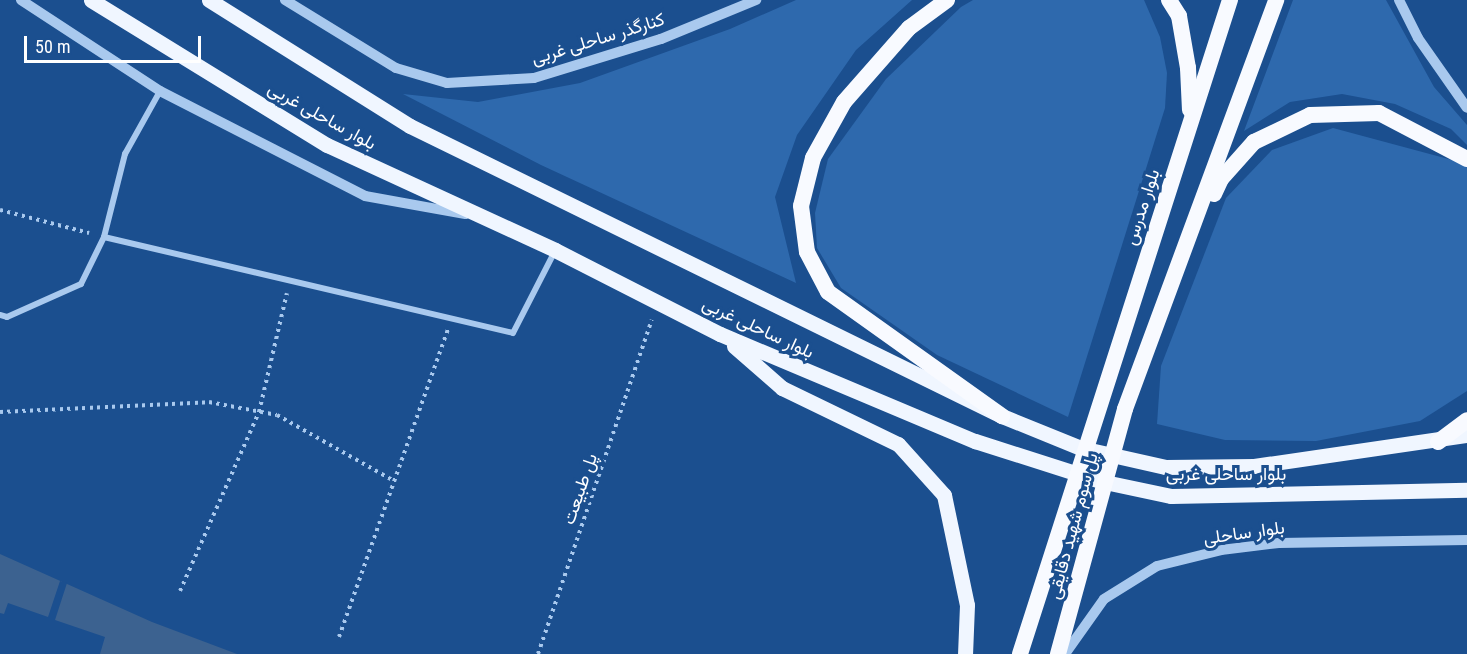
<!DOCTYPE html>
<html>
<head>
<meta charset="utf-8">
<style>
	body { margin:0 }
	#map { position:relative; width:1467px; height:654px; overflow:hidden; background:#1b4f8f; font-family:"Roboto Condensed",Vazirmatn,sans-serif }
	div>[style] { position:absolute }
	.green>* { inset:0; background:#2e69ad }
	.water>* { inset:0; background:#3c6290 }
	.pier>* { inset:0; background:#1b4f8f }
	.path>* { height:4px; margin-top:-2px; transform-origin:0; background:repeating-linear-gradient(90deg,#a9c9ee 0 3px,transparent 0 7.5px) }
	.minor>* { height:6px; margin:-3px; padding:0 3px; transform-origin:3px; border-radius:3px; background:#a9c9ee }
	.tertiary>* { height:10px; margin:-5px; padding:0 5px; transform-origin:5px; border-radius:5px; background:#a9c9ee }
	.primary>* { height:15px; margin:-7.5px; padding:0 7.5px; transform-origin:7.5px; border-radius:7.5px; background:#f0f6ff }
	.trunk>* { height:16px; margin:-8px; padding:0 8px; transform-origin:8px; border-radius:8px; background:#f8faff }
	span { translate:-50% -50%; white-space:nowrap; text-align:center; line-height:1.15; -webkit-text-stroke:6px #1b4f8f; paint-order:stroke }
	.street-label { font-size:18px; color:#fff }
	.scale { position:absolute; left:24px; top:36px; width:177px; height:27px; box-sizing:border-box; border:3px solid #fff; border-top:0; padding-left:8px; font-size:18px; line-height:21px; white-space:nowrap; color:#fff; -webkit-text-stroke:4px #1b4f8f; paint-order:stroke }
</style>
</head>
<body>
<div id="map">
	<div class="green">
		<div style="clip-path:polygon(796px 0,912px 0,856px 50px,797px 135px,775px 197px,796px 283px,541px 165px,403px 94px,478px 102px,580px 83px,730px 29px)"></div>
		<div style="clip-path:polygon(973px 0,1144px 0,1160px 37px,1167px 73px,1165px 108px,1068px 417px,937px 355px,841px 288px,817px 248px,815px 213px,828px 159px,886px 79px,961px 7px)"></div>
		<div style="clip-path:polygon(1293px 0,1386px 0,1434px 87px,1467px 125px,1467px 145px,1451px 129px,1395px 104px,1342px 94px,1290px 102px,1244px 131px)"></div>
		<div style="clip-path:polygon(1333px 128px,1467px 164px,1467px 391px,1420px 421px,1316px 441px,1225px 440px,1157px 424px,1161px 366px,1226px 198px,1272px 150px)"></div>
	</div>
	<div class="water">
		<div style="clip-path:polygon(0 554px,152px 622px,237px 654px,0 654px)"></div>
	</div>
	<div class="pier">
		<div style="clip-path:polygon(60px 581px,67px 583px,55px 620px,105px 637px,100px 654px,0 654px,0 613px,4px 614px,8px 603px,48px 617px)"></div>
	</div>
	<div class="path">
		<div style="left:0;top:210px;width:92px;rotate:14.5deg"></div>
		<div style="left:0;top:412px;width:209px;rotate:-2.7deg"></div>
		<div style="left:209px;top:402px;width:69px;rotate:10.8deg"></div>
		<div style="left:277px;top:415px;width:134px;rotate:29.4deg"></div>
		<div style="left:180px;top:591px;width:196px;rotate:-66.2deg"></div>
		<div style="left:259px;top:412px;width:122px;rotate:-76.8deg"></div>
		<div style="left:339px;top:637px;width:326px;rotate:-70.5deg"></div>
		<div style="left:538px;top:654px;width:353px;rotate:-71.2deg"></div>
	</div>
	<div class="minor">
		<div style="left:104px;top:237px;width:420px;rotate:13.2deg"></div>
		<div style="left:513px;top:333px;width:92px;rotate:-62.9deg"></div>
		<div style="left:0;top:315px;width:7px;rotate:16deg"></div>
		<div style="left:7px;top:317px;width:81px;rotate:-24deg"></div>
		<div style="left:81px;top:284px;width:52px;rotate:-63.9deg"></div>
		<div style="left:104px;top:237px;width:86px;rotate:-75.8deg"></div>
		<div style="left:125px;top:154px;width:72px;rotate:-60.9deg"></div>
	</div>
	<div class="tertiary">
		<div style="left:21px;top:0;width:166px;rotate:33.2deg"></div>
		<div style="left:160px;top:91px;width:230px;rotate:27.1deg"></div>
		<div style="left:365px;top:196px;width:102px;rotate:10.2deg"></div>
		<div style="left:285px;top:0;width:130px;rotate:31.5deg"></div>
		<div style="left:396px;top:68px;width:53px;rotate:16.4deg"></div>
		<div style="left:447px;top:83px;width:87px;rotate:-3.3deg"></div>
		<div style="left:534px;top:78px;width:133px;rotate:-17.1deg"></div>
		<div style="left:661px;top:39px;width:103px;rotate:-22.3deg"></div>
		<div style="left:1399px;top:0;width:42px;rotate:63.4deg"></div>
		<div style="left:1418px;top:38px;width:85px;rotate:55deg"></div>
		<div style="left:1065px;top:654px;width:67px;rotate:-54.7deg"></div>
		<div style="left:1104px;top:599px;width:62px;rotate:-31.9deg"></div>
		<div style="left:1157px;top:566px;width:66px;rotate:-14deg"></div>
		<div style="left:1221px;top:550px;width:58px;rotate:-6.9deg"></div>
		<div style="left:1279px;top:543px;width:188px;rotate:-0.9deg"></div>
	</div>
	<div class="primary">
		<div style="left:91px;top:0;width:277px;rotate:31.6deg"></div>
		<div style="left:327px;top:145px;width:251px;rotate:24.7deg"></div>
		<div style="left:555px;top:250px;width:185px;rotate:27deg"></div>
		<div style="left:720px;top:334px;width:277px;rotate:22.8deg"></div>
		<div style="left:975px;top:441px;width:131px;rotate:17.7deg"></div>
		<div style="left:1100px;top:481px;width:73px;rotate:11.9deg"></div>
		<div style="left:1171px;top:496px;width:296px;rotate:-1.2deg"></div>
		<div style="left:209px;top:0;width:237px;rotate:32.1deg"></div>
		<div style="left:410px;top:126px;width:659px;rotate:26.1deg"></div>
		<div style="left:1002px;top:416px;width:85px;rotate:22.1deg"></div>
		<div style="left:1081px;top:448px;width:86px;rotate:12.7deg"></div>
		<div style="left:1165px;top:467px;width:89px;rotate:-0.6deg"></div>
		<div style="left:1254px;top:466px;width:215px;rotate:-8.3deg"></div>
		<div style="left:734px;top:346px;width:64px;rotate:41.2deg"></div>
		<div style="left:782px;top:388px;width:129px;rotate:25.8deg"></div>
		<div style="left:898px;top:444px;width:69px;rotate:48deg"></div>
		<div style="left:944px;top:495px;width:112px;rotate:78.2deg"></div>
		<div style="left:967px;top:605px;width:49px;rotate:92.3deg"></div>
	</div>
	<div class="trunk">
		<div style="left:947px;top:0;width:47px;rotate:143.6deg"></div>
		<div style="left:909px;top:28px;width:98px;rotate:131.3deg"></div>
		<div style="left:844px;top:102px;width:64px;rotate:119deg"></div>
		<div style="left:813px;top:158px;width:49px;rotate:104deg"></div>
		<div style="left:801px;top:206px;width:46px;rotate:82.6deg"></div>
		<div style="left:807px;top:252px;width:45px;rotate:62.3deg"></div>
		<div style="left:828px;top:292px;width:214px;rotate:35.5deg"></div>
		<div style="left:1169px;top:0;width:19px;rotate:58deg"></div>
		<div style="left:1179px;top:16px;width:53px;rotate:80.2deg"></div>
		<div style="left:1188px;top:68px;width:42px;rotate:87.3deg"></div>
		<div style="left:1214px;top:194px;width:17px;rotate:-65deg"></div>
		<div style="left:1221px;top:179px;width:50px;rotate:-48.3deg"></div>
		<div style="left:1254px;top:142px;width:62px;rotate:-25.7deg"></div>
		<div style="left:1310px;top:115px;width:69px;rotate:-1.7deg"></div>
		<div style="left:1379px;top:113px;width:99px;rotate:27.6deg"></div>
		<div style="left:1438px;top:442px;width:36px;rotate:-37deg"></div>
		<div style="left:1020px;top:654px;width:687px;rotate:-72.2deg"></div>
		<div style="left:1058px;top:654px;width:254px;rotate:-74.7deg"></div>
		<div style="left:1125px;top:409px;width:436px;rotate:-69.7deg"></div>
	</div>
	<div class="street-label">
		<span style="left:598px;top:39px;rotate:-17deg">کنارگذر ساحلی غربی</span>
		<span style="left:322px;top:116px;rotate:29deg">بلوار ساحلی غربی</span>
		<span style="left:1142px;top:207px;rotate:-72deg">بلوار مدرس</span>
		<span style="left:758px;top:328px;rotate:25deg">بلوار ساحلی غربی</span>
		<span style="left:1226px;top:474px">بلوار ساحلی غربی</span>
		<span style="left:580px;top:489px;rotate:-71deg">پل طبیعت</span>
		<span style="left:1073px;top:526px;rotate:-75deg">پل سوم شهید دقایقی</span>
		<span style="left:1244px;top:533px;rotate:-8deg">بلوار ساحلی</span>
	</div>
	<div class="scale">50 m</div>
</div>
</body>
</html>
